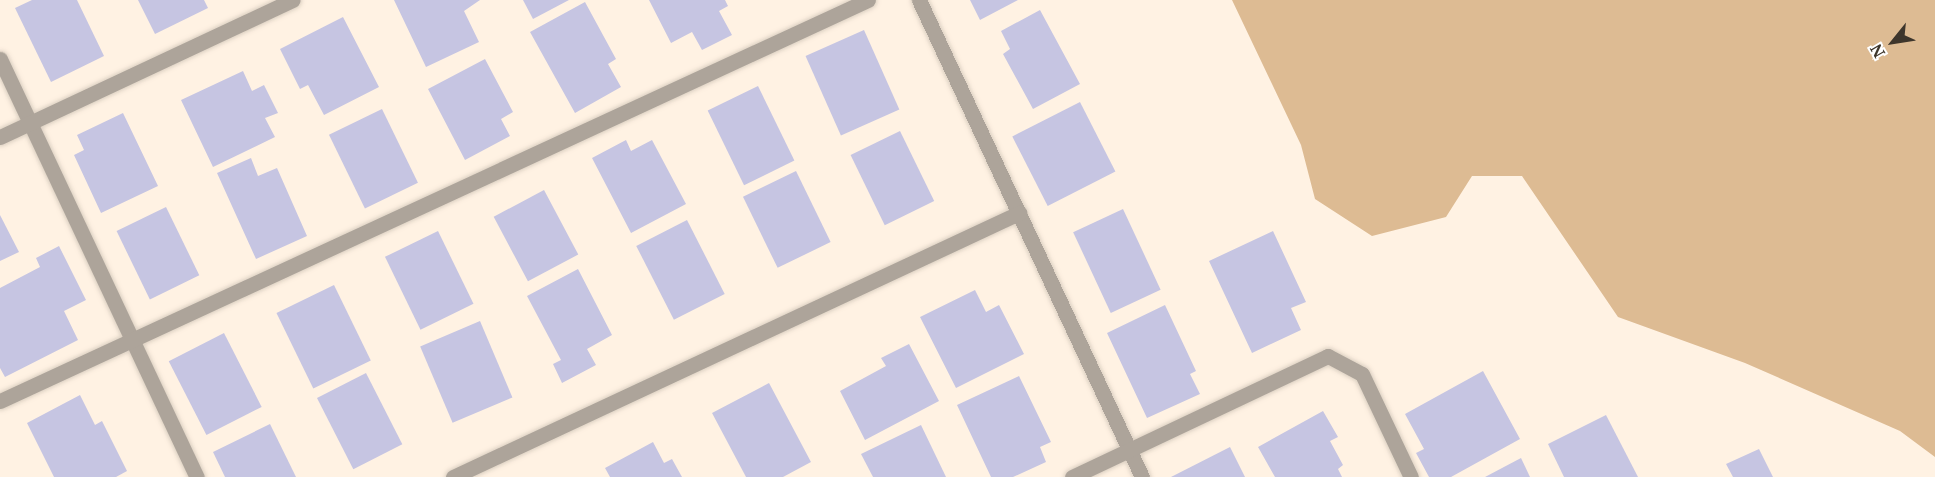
<!DOCTYPE html>
<html>
<head>
<meta charset="utf-8">
<style>
	body { margin:0 }
	#map { position:relative; width:1935px; height:477px; overflow:hidden; background:#fff2e3; font-family:"Noto Serif",serif }
	div>[style] { position:absolute }
	.forest>* { inset:0; background:#ddbb93 }
	.building>* { inset:0; background:#c6c5e2; transform-origin:0 0 }
	.roads { filter:drop-shadow(0 0 2px #dcd0c2) drop-shadow(0 0 2px #dcd0c2) }
	.minor>* { height:15px; margin:-7.5px; padding:0 7.5px; transform-origin:7.5px; border-radius:7.5px; background:#ada49a }
	span { translate:-50% -50%; white-space:nowrap; text-align:center; line-height:1.15; -webkit-text-stroke:4.5px #fff; paint-order:stroke }
	.north { position:absolute; left:1863px; top:12px; width:60px; height:60px; -webkit-text-stroke:4px #fff; paint-order:stroke; rotate:240deg; font-size:16px; font-weight:700; line-height:24px; text-align:center; color:#3e362c }
	.north::after { content:''; display:block; margin:auto; width:21px; height:27px; background:#3e362c; clip-path:polygon(50% 0,100% 100%,50% 72%,0 100%) }
</style>
</head>
<body>
<div id="map">
	<div class="forest">
		<div style="clip-path:polygon(1232px 0,1935px 0,1935px 457px,1900px 431px,1745px 363px,1618px 317px,1522px 176px,1472px 176px,1446px 217px,1372px 236px,1315px 199px,1301px 145px)"></div>
	</div>
	<div class="building">
		<div style="clip-path:polygon(32px 0,77px 0,104px 56px,51px 82px,15px 8px)"></div>
		<div style="clip-path:polygon(138px 0,204px 0,208px 8px,155px 34px)"></div>
		<div style="clip-path:polygon(394px 0,480px 0,464px 11px,479px 42px,426px 67px)"></div>
		<div style="clip-path:polygon(523px 0,569px 0,533px 19px)"></div>
		<div style="clip-path:polygon(649px 0,725px 0,728px 6px,719px 11px,732px 35px,702px 50px,692px 32px,671px 43px)"></div>
		<div style="clip-path:polygon(970px 0,1018px 0,980px 20px)"></div>
		<div style="clip-path:polygon(585px 2px,616px 59px,608px 64px,621px 87px,575px 113px,530px 32px)"></div>
		<div style="clip-path:polygon(1040px 10px,1080px 84px,1033px 109px,1003px 54px,1010px 49px,1001px 31px)"></div>
		<div style="clip-path:polygon(343px 17px,379px 87px,324px 115px,308px 85px,300px 89px,280px 49px)"></div>
		<div style="left:864px;top:30px;width:87px;height:64px;rotate:66deg"></div>
		<div style="clip-path:polygon(485px 59px,513px 112px,501px 119px,510px 136px,465px 160px,428px 89px)"></div>
		<div style="clip-path:polygon(243px 71px,252px 91px,264px 85px,278px 113px,265px 118px,275px 137px,213px 167px,181px 100px)"></div>
		<div style="left:758px;top:86px;width:83px;height:56px;rotate:64deg"></div>
		<div style="left:1080px;top:102px;width:78px;height:76px;rotate:63deg"></div>
		<div style="left:382px;top:109px;width:82px;height:59px;rotate:64deg"></div>
		<div style="clip-path:polygon(123px 113px,158px 186px,101px 213px,74px 155px,84px 150px,77px 135px)"></div>
		<div style="left:900px;top:131px;width:78px;height:55px;rotate:64deg"></div>
		<div style="clip-path:polygon(626px 140px,631px 151px,652px 140px,686px 204px,631px 233px,592px 158px)"></div>
		<div style="clip-path:polygon(251px 158px,258px 176px,277px 168px,307px 236px,256px 259px,217px 173px)"></div>
		<div style="left:796px;top:171px;width:79px;height:59px;rotate:64deg"></div>
		<div style="left:544px;top:190px;width:73px;height:57px;rotate:62deg"></div>
		<div style="left:166px;top:207px;width:76px;height:55px;rotate:64deg"></div>
		<div style="left:1123px;top:209px;width:89px;height:55px;rotate:65deg"></div>
		<div style="clip-path:polygon(0 215px,19px 252px,0 261px)"></div>
		<div style="left:687px;top:220px;width:83px;height:57px;rotate:63deg"></div>
		<div style="left:438px;top:231px;width:81px;height:59px;rotate:64deg"></div>
		<div style="clip-path:polygon(1273px 231px,1306px 302px,1291px 308px,1301px 330px,1252px 353px,1209px 261px)"></div>
		<div style="clip-path:polygon(59px 246px,86px 300px,64px 311px,78px 340px,5px 377px,0 368px,0 288px,40px 267px,36px 258px)"></div>
		<div style="clip-path:polygon(578px 269px,612px 335px,587px 349px,596px 365px,562px 383px,553px 364px,561px 360px,527px 296px)"></div>
		<div style="left:334px;top:285px;width:84px;height:64px;rotate:64deg"></div>
		<div style="clip-path:polygon(975px 290px,986px 312px,999px 305px,1024px 354px,956px 388px,920px 317px)"></div>
		<div style="clip-path:polygon(1165px 305px,1196px 371px,1190px 374px,1200px 394px,1147px 418px,1107px 333px)"></div>
		<div style="left:480px;top:321px;width:83px;height:65px;rotate:67deg"></div>
		<div style="left:224px;top:333px;width:83px;height:62px;rotate:63deg"></div>
		<div style="clip-path:polygon(909px 344px,939px 401px,865px 440px,840px 391px,886px 366px,881px 358px)"></div>
		<div style="clip-path:polygon(1483px 371px,1520px 439px,1451px 477px,1429px 477px,1416px 453px,1424px 449px,1405px 414px)"></div>
		<div style="left:366px;top:373px;width:80px;height:55px;rotate:63deg"></div>
		<div style="clip-path:polygon(1019px 376px,1051px 442px,1040px 447px,1046px 462px,1013px 477px,991px 477px,957px 405px)"></div>
		<div style="clip-path:polygon(769px 383px,811px 462px,783px 477px,746px 477px,712px 413px)"></div>
		<div style="clip-path:polygon(80px 395px,95px 425px,102px 421px,127px 471px,116px 477px,54px 477px,27px 423px)"></div>
		<div style="clip-path:polygon(1323px 411px,1338px 437px,1330px 441px,1343px 465px,1338px 469px,1342px 477px,1275px 477px,1258px 447px)"></div>
		<div style="clip-path:polygon(1606px 415px,1638px 477px,1564px 477px,1548px 444px)"></div>
		<div style="clip-path:polygon(270px 424px,296px 477px,225px 477px,213px 452px)"></div>
		<div style="clip-path:polygon(921px 425px,946px 477px,873px 477px,861px 454px)"></div>
		<div style="clip-path:polygon(653px 442px,664px 463px,672px 459px,682px 477px,610px 477px,605px 468px)"></div>
		<div style="clip-path:polygon(1230px 447px,1245px 477px,1171px 477px)"></div>
		<div style="clip-path:polygon(1759px 449px,1773px 477px,1733px 477px,1726px 464px)"></div>
		<div style="clip-path:polygon(1521px 458px,1530px 477px,1485px 477px)"></div>
	</div>
	<div class="roads">
		<div class="minor">
			<div style="left:919px;top:0;width:527px;rotate:64.94deg"></div>
			<div style="left:0;top:59px;width:462px;rotate:64.8deg"></div>
			<div style="left:0;top:137px;width:323px;rotate:-25.1deg"></div>
			<div style="left:0;top:401px;width:956px;rotate:-24.8deg"></div>
			<div style="left:453px;top:477px;width:625px;rotate:-25.01deg"></div>
			<div style="left:1072px;top:477px;width:283px;rotate:-25.3deg"></div>
			<div style="left:1328px;top:356px;width:38px;rotate:28deg"></div>
			<div style="left:1362px;top:374px;width:114px;rotate:64.6deg"></div>
		</div>
	</div>
	<div class="north">N</div>
</div>
</body>
</html>
